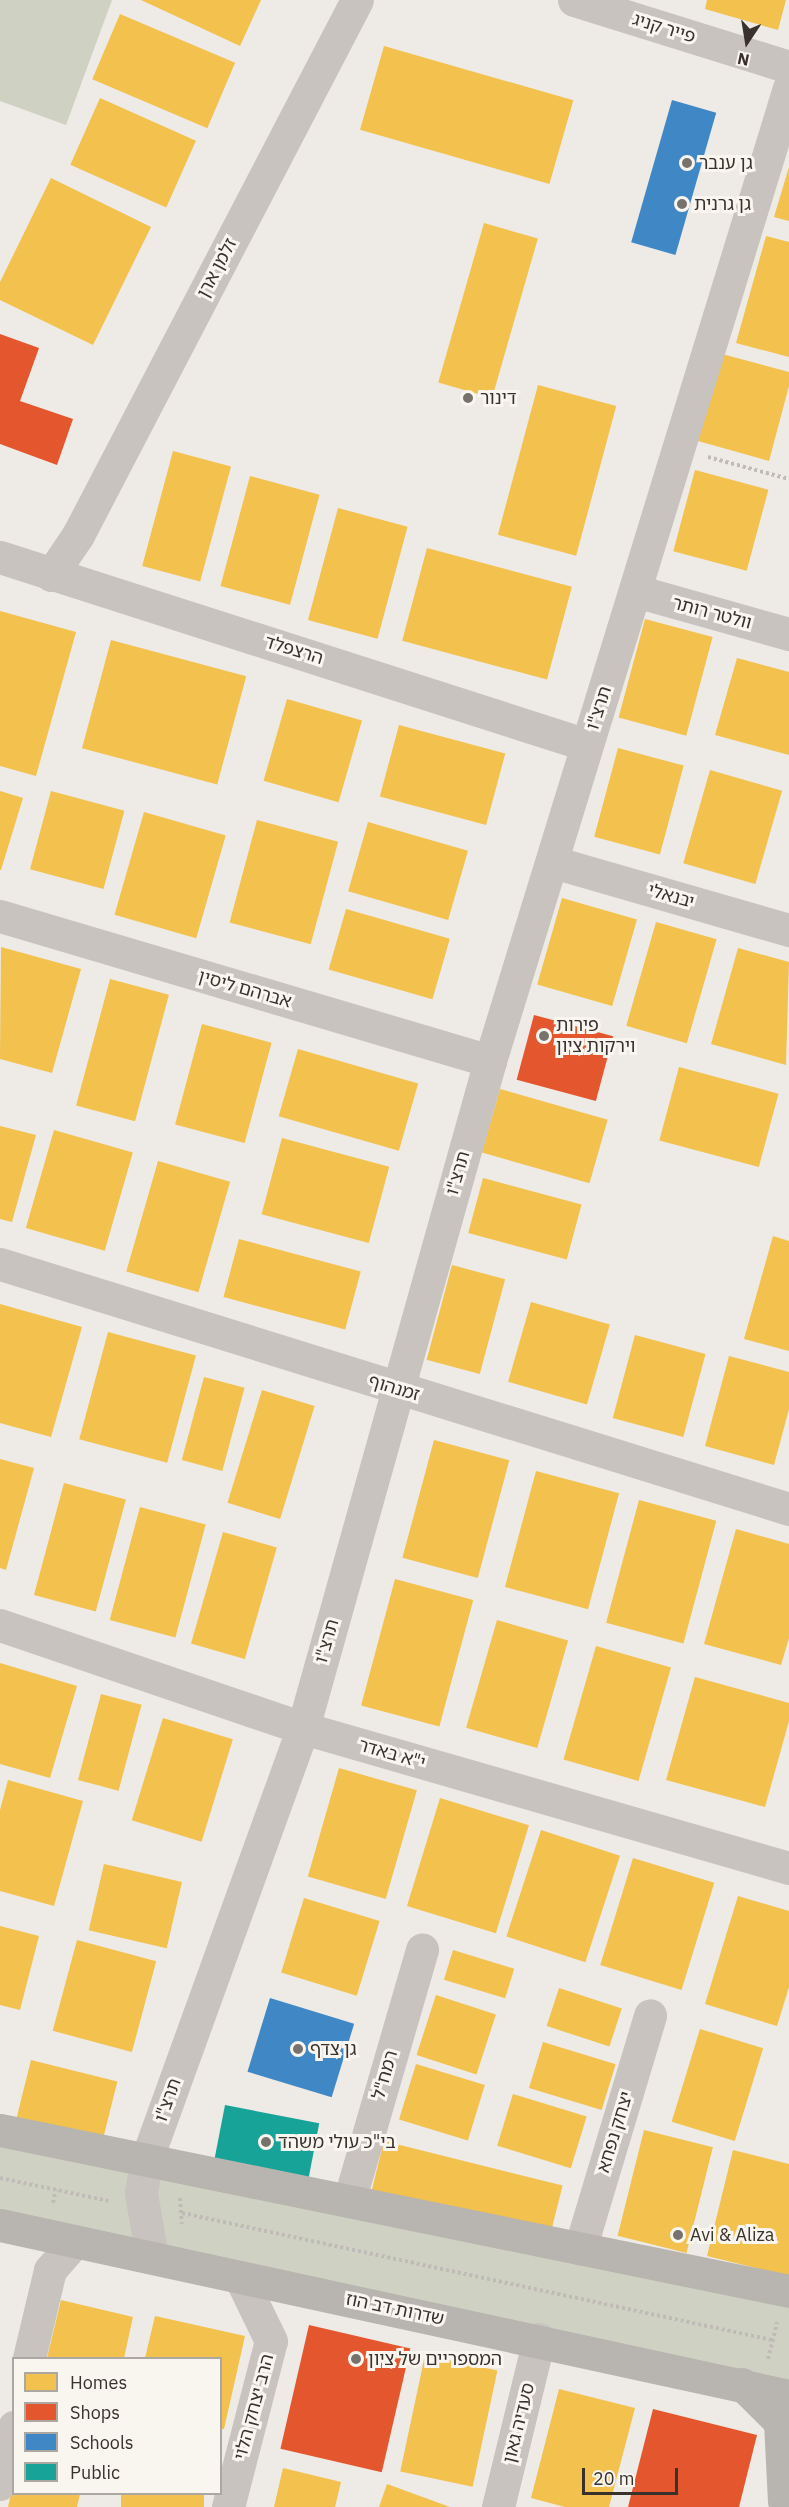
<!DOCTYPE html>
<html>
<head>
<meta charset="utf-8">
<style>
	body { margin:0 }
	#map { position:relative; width:789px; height:2507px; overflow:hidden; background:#eeeae6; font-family:"IBM Plex Sans","Noto Sans Hebrew",sans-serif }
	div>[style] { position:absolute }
	.green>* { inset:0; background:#cfd2c2 }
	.homes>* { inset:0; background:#f2c14e; transform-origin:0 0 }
	.shops>* { inset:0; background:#e4572e; transform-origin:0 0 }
	.schools>* { inset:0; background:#3f88c5; transform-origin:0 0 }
	.public>* { inset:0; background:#17a398; transform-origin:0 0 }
	.path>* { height:4px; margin-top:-2px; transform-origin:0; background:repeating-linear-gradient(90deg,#c0bbb7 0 3px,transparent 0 6px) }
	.street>* { height:33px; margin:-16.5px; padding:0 16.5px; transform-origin:16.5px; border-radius:16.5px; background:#c8c3be }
	.secondary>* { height:33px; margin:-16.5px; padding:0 16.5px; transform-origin:16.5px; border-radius:16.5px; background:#b8b4af }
	.dots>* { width:16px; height:16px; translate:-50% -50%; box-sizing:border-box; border:3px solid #f9f5ef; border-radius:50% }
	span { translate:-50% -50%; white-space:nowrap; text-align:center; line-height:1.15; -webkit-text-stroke:6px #f9f5ef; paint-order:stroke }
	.street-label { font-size:18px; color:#39312c }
	.poi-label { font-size:18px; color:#39312c }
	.left { translate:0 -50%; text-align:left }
	.legend { position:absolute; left:12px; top:2357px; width:210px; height:138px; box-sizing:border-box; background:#f9f5ef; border:2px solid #aca7a1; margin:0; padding:8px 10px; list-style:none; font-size:18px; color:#39312c }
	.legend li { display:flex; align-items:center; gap:12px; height:30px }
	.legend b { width:30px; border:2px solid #aca7a1 }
	.north { position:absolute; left:717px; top:12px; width:60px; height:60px; -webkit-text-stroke:4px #f9f5ef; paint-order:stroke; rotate:192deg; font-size:16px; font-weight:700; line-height:24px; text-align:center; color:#39312c }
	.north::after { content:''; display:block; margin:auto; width:21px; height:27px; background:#39312c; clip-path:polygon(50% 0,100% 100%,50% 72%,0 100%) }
	.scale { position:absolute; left:582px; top:2468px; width:96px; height:27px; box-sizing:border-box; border:3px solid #39312c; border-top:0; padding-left:8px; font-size:18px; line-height:21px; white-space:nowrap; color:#39312c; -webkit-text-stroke:4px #f9f5ef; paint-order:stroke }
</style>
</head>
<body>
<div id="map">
	<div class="green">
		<div style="clip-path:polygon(0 0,112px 0,66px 125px,0 101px)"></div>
		<div style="clip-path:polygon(0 2130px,789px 2291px,789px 2396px,0 2225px)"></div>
	</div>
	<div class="homes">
		<div style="clip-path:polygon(141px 0,261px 0,240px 46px)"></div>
		<div style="clip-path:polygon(707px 0,786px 0,778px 30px,705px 9px)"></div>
		<div style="left:120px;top:14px;width:125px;height:71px;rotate:23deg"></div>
		<div style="left:384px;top:46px;width:197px;height:87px;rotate:16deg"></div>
		<div style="left:100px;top:98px;width:105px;height:73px;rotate:24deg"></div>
		<div style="clip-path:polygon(789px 167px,789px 221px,774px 217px)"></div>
		<div style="clip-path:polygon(51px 178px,151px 227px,93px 345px,0 300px,0 282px)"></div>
		<div style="left:484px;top:223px;width:56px;height:166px;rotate:16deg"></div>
		<div style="clip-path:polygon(766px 236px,789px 242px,789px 357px,736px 343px)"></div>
		<div style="clip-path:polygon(722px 354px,789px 372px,789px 386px,769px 461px,698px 441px)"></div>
		<div style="left:538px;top:385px;width:81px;height:155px;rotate:15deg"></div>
		<div style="left:173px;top:451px;width:60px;height:119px;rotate:15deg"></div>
		<div style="left:695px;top:470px;width:76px;height:84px;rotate:15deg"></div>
		<div style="left:250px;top:476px;width:72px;height:114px;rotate:15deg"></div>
		<div style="left:338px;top:508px;width:72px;height:116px;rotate:15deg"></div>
		<div style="left:427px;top:548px;width:150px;height:96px;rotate:15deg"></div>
		<div style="clip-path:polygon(0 611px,76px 632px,36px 776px,0 766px)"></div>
		<div style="left:645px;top:619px;width:70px;height:102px;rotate:15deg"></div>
		<div style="left:111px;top:640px;width:140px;height:112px;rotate:15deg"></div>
		<div style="clip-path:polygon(737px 658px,789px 672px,789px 755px,715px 735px)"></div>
		<div style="left:287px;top:699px;width:78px;height:85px;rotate:16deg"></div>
		<div style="left:399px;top:725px;width:110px;height:74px;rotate:15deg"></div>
		<div style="left:618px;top:748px;width:68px;height:92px;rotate:15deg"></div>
		<div style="left:710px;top:770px;width:75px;height:97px;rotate:16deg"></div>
		<div style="clip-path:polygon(0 791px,23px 798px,1px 870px,0 870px)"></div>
		<div style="left:51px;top:791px;width:76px;height:81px;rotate:15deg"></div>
		<div style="left:144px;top:812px;width:85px;height:107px;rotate:16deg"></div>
		<div style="left:257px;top:820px;width:84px;height:106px;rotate:15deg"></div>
		<div style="left:368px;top:822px;width:104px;height:72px;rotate:16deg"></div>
		<div style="left:562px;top:898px;width:78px;height:90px;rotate:16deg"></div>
		<div style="left:346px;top:909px;width:108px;height:63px;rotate:16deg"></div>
		<div style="left:656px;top:922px;width:63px;height:108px;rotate:16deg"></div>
		<div style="clip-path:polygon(1px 947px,81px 969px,52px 1073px,0 1059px)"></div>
		<div style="clip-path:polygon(738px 948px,789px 962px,786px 1065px,711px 1044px)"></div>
		<div style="left:110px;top:979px;width:61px;height:131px;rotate:15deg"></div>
		<div style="left:202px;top:1024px;width:72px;height:104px;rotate:15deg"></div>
		<div style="left:298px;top:1049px;width:125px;height:70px;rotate:16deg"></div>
		<div style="left:679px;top:1067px;width:103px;height:76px;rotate:15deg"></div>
		<div style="left:500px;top:1089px;width:112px;height:66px;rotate:16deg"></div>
		<div style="clip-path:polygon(0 1126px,36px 1135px,12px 1222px,0 1219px)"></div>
		<div style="left:54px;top:1130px;width:82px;height:102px;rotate:16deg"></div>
		<div style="left:282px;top:1138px;width:111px;height:79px;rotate:15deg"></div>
		<div style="left:158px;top:1161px;width:75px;height:115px;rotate:16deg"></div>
		<div style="left:483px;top:1178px;width:102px;height:57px;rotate:15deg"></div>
		<div style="clip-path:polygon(773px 1236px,789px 1241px,789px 1351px,744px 1339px)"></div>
		<div style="left:239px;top:1239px;width:126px;height:60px;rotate:15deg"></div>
		<div style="left:452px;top:1265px;width:55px;height:98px;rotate:15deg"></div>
		<div style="left:531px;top:1302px;width:82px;height:83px;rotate:16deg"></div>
		<div style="clip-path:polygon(0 1304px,82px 1327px,51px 1437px,0 1423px)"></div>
		<div style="left:108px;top:1332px;width:91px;height:111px;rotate:15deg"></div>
		<div style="left:635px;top:1335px;width:73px;height:86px;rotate:15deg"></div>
		<div style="clip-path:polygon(729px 1356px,789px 1372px,789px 1409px,774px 1465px,705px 1446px)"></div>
		<div style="left:204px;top:1377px;width:42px;height:86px;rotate:15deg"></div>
		<div style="left:262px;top:1390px;width:55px;height:118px;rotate:17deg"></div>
		<div style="left:434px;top:1440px;width:78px;height:122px;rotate:15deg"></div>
		<div style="clip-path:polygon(0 1459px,34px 1468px,6px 1570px,0 1568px)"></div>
		<div style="left:536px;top:1471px;width:86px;height:120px;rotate:15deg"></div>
		<div style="left:64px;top:1483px;width:64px;height:116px;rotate:15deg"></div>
		<div style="left:639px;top:1500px;width:80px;height:127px;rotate:15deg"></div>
		<div style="left:140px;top:1507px;width:68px;height:117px;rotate:15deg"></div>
		<div style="clip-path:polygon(736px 1529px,789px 1544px,789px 1638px,781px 1665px,704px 1644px)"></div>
		<div style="left:223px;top:1532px;width:56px;height:116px;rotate:16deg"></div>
		<div style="left:395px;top:1579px;width:81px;height:131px;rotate:15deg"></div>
		<div style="left:497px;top:1620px;width:74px;height:112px;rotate:16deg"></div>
		<div style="left:596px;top:1646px;width:78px;height:118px;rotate:16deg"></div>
		<div style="clip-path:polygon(0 1663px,77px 1686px,50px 1778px,0 1764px)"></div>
		<div style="clip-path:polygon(695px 1677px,789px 1703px,789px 1721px,765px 1807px,666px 1780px)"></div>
		<div style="left:101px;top:1694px;width:42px;height:89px;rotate:15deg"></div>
		<div style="left:163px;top:1718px;width:73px;height:107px;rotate:17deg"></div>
		<div style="left:339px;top:1768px;width:81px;height:113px;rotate:16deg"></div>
		<div style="clip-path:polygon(8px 1780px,83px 1801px,54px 1906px,0 1891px,0 1810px)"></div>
		<div style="left:440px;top:1798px;width:93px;height:113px;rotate:17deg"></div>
		<div style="left:541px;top:1830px;width:83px;height:112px;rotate:18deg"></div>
		<div style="left:633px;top:1858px;width:85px;height:112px;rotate:17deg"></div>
		<div style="left:104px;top:1864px;width:80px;height:68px;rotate:13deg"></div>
		<div style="clip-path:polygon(738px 1896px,789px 1911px,789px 1987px,777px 2026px,705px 2004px)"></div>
		<div style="left:304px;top:1898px;width:79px;height:78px;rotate:17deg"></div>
		<div style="clip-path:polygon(0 1926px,39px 1936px,20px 2010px,0 2005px)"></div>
		<div style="left:77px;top:1940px;width:82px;height:94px;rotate:15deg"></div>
		<div style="left:453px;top:1950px;width:64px;height:31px;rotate:17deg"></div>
		<div style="left:559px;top:1988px;width:66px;height:40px;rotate:18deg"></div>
		<div style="left:436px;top:1995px;width:63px;height:63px;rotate:18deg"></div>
		<div style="left:700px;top:2029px;width:66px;height:97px;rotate:17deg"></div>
		<div style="left:543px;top:2042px;width:76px;height:48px;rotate:17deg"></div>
		<div style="left:31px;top:2060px;width:89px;height:68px;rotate:14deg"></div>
		<div style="left:416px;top:2064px;width:72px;height:58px;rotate:17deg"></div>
		<div style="left:513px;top:2094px;width:77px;height:54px;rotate:17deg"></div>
		<div style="left:644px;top:2130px;width:71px;height:109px;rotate:14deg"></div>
		<div style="left:384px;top:2141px;width:184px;height:54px;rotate:14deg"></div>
		<div style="clip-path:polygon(733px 2150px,789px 2164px,789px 2276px,707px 2256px)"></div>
		<div style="clip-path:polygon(61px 2300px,133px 2317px,124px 2358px,47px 2358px)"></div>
		<div style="clip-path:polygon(155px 2316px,245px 2336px,224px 2429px,220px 2429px,220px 2358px,145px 2358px)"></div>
		<div style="left:425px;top:2355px;width:74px;height:119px;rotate:12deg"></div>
		<div style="clip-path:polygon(559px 2389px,635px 2408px,609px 2507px,565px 2507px,531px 2498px)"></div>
		<div style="clip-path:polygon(283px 2468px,341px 2482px,335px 2507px,274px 2507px)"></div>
		<div style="clip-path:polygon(387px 2484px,450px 2507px,379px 2507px)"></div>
		<div style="clip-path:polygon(13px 2485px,14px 2494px,80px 2494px,77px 2507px,8px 2507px)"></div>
		<div style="left:121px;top:2494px;width:83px;height:13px"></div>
	</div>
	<div class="shops">
		<div style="clip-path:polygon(0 334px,39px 348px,20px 401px,73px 419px,57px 465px,0 444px)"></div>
		<div style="left:534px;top:1015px;width:82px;height:67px;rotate:15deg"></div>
		<div style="left:309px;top:2325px;width:104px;height:127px;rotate:13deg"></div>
		<div style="clip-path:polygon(653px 2409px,757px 2435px,739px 2507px,628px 2507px)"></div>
	</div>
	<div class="schools">
		<div style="left:672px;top:100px;width:46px;height:148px;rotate:16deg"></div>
		<div style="left:270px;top:1998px;width:88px;height:77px;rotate:17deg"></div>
	</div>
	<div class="public">
		<div style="left:225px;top:2105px;width:96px;height:56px;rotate:11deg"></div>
	</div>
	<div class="path">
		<div style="left:708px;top:457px;width:84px;rotate:15.2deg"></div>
		<div style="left:0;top:2178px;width:111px;rotate:11.9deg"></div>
		<div style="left:180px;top:2198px;width:26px;rotate:86deg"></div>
		<div style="left:53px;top:2203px;width:14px;rotate:-78deg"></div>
		<div style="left:182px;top:2213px;width:604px;rotate:12.15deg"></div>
		<div style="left:768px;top:2359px;width:38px;rotate:-76deg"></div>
	</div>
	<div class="street">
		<div style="left:574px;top:0;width:225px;rotate:17.3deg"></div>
		<div style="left:0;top:557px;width:616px;rotate:17.76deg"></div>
		<div style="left:51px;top:575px;width:48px;rotate:-56deg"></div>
		<div style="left:78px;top:535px;width:603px;rotate:-62.46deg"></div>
		<div style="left:636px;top:591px;width:159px;rotate:15.7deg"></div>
		<div style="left:553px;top:862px;width:246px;rotate:16.1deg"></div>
		<div style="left:0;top:916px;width:511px;rotate:16.48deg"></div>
		<div style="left:0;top:1264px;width:826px;rotate:17.25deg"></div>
		<div style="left:0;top:1625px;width:320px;rotate:18.8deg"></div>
		<div style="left:303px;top:1728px;width:506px;rotate:16.07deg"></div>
		<div style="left:349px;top:2201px;width:262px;rotate:-73.8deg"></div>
		<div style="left:580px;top:2249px;width:244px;rotate:-73.3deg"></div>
		<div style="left:152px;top:2257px;width:65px;rotate:-99.8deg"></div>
		<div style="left:141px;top:2193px;width:32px;rotate:-81deg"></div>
		<div style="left:146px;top:2161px;width:461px;rotate:-70.1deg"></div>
		<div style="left:303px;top:1728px;width:693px;rotate:-74.34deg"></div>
		<div style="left:490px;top:1061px;width:1018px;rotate:-72.92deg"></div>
		<div style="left:29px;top:2358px;width:90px;rotate:-76.6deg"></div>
		<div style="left:50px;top:2270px;width:38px;rotate:-49deg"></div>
		<div style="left:0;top:2484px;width:59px;rotate:-76.2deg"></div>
		<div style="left:228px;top:2507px;width:171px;rotate:-75.5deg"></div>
		<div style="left:271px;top:2341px;width:71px;rotate:-115.8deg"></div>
		<div style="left:498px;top:2507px;width:173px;rotate:-76.3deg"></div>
	</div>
	<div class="secondary">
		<div style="left:0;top:2130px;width:805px;rotate:11.53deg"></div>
		<div style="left:0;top:2225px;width:807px;rotate:12.23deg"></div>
		<div style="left:742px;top:2384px;width:54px;rotate:45deg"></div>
		<div style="left:780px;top:2422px;width:79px;rotate:87.1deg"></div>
	</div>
	<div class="dots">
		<div style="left:687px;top:163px;background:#78726d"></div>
		<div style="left:682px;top:204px;background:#78726d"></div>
		<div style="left:468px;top:398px;background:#78726d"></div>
		<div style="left:544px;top:1036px;background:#78726d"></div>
		<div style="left:298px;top:2049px;background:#78726d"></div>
		<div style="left:266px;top:2142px;background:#78726d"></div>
		<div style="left:678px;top:2235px;background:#78726d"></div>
		<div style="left:356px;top:2359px;background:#78726d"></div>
	</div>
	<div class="street-label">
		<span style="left:664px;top:28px;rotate:17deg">פייר קניג</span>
		<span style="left:217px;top:268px;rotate:-62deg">זלמן ארן</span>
		<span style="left:712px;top:613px;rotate:15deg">וולטר רותר</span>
		<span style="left:294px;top:650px;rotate:17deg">הרצפלד</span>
		<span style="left:599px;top:708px;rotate:-72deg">תרצ"ו</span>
		<span style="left:671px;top:896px;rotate:16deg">יבנאלי</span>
		<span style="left:245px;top:989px;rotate:16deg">אברהם ליסין</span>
		<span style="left:458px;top:1173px;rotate:-74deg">תרצ"ו</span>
		<span style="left:394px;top:1388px;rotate:17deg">זמנהוף</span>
		<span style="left:327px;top:1641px;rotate:-74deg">תרצ"ו</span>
		<span style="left:392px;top:1754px;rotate:16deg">י"א באדר</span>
		<span style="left:385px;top:2075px;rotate:-74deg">רמח"ל</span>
		<span style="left:168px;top:2100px;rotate:-70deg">תרצ"ו</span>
		<span style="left:615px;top:2132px;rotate:-73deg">יצחק נפחא</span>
		<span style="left:395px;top:2309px;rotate:12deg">שדרות דב הוז</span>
		<span style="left:254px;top:2407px;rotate:-75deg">הרב יצחק הלוי</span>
		<span style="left:519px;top:2423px;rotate:-76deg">סעדיה גאון</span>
	</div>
	<div class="poi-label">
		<span class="left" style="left:699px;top:163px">גן ענבר</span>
		<span class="left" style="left:694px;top:204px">גן גרנית</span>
		<span class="left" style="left:480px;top:398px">דינור</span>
		<span class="left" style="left:556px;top:1036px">פירות<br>וירקות ציון</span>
		<span class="left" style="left:310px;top:2049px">גן צדף</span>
		<span class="left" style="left:278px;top:2142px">בי"כ עולי משהד</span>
		<span class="left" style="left:690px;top:2235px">Avi &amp; Aliza</span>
		<span class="left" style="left:368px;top:2359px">המספריים של ציון</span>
	</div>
	<ul class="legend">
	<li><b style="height:16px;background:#f2c14e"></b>Homes</li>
	<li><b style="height:16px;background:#e4572e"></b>Shops</li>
	<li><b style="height:16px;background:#3f88c5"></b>Schools</li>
	<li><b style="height:16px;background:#17a398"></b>Public</li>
	</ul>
	<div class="north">N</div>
	<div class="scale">20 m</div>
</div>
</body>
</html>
